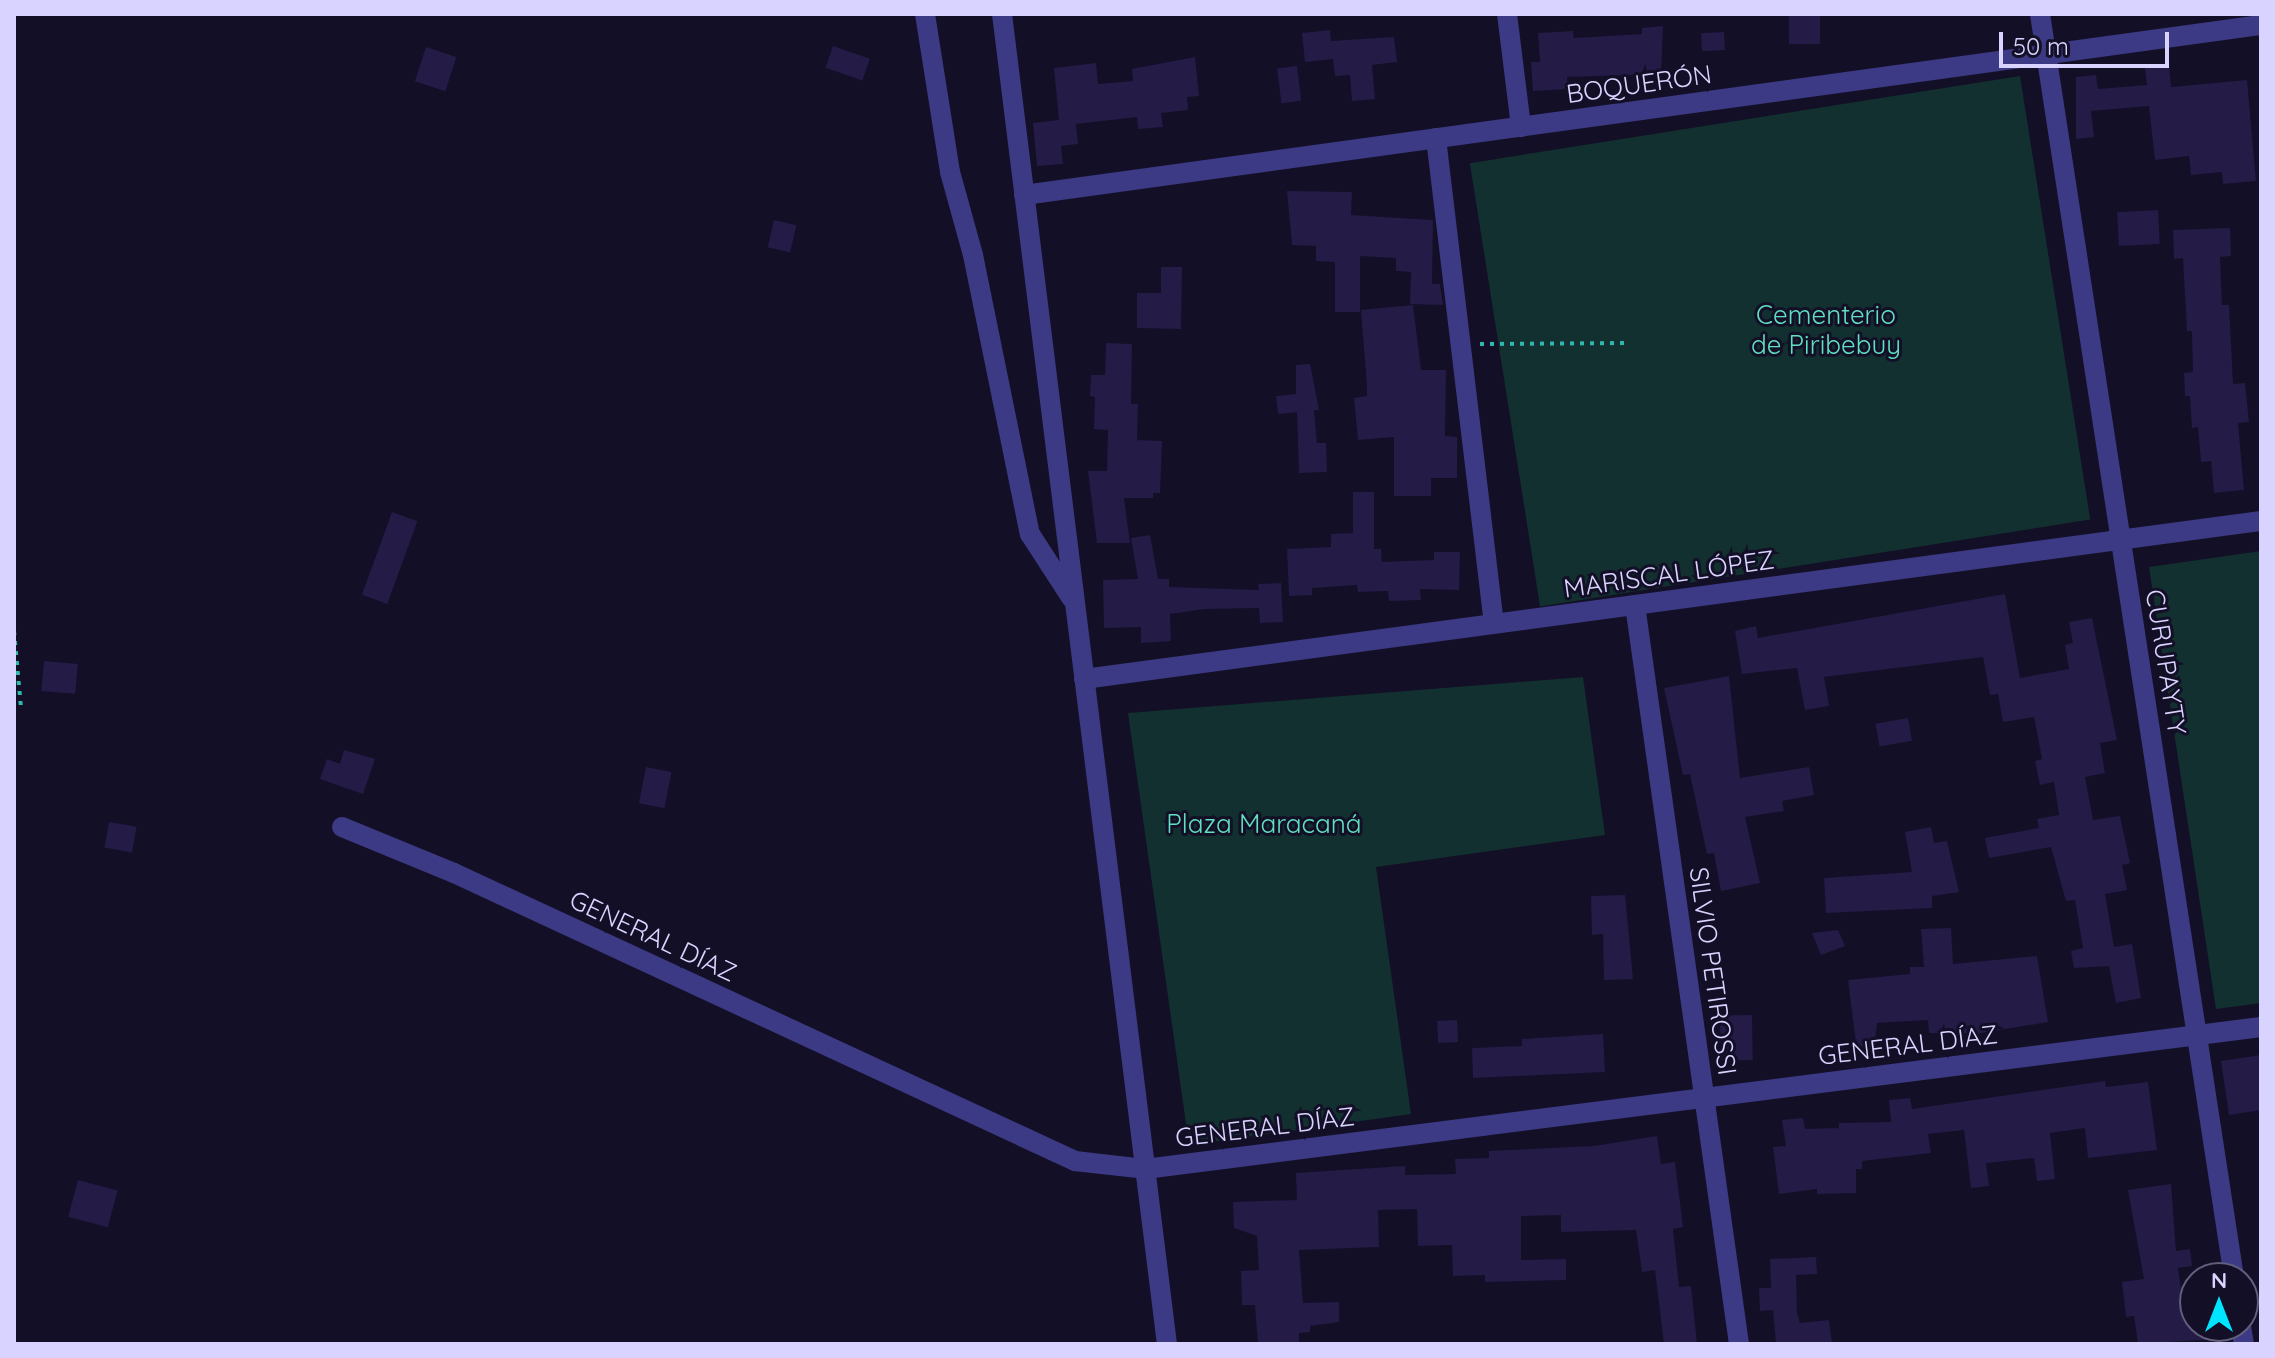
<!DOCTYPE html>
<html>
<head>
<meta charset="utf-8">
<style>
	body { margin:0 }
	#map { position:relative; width:2275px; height:1358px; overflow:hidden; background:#130f26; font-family:Quicksand,sans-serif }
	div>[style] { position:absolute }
	.green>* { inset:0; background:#12302f; transform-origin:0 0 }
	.building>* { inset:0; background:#241b47; transform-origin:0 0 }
	.path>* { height:4px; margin-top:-2px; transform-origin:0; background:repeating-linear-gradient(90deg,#2fb8b0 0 4px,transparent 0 10px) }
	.minor>* { height:20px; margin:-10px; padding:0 10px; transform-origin:10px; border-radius:10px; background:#3d3a85 }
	span { translate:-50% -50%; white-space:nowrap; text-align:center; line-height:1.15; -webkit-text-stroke:6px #130f26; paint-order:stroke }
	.street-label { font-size:26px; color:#d9d4ff }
	.park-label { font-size:26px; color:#5fe0c0 }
	.frame { position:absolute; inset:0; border:16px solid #d9d4ff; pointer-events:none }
	.north { position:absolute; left:2179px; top:1262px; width:80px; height:80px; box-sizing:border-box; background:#130f26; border:2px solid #625e7d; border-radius:50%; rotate:0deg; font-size:22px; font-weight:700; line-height:32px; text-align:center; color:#d9d4ff }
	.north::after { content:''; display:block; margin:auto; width:28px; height:36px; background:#00e5ff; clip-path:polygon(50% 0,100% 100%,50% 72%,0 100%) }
	.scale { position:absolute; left:1999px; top:32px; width:170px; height:36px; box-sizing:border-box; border:4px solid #d9d4ff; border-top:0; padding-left:10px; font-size:24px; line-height:28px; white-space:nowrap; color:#d9d4ff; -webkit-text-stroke:6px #130f26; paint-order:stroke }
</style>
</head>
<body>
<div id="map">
	<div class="green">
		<div style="left:2020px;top:76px;width:449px;height:557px;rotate:81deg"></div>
		<div style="clip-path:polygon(2261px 551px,2261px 1003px,2216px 1009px,2149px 567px)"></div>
		<div style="clip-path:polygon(1583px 677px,1605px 835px,1376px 867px,1411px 1114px,1189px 1145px,1128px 713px)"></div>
	</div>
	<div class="building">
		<div style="left:1789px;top:14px;width:31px;height:30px"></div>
		<div style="clip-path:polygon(1663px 26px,1661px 74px,1567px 77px,1568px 89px,1533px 91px,1531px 62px,1540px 62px,1538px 33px,1573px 31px,1574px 38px,1642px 34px,1642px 28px)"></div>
		<div style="clip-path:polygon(1330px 30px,1331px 41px,1394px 37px,1397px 62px,1372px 65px,1375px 99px,1352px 101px,1350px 75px,1335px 76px,1333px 59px,1305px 62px,1302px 33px)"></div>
		<div style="left:1724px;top:32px;width:18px;height:23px;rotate:87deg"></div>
		<div style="left:833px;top:46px;width:39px;height:23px;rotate:19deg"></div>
		<div style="left:426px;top:47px;width:32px;height:36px;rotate:18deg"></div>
		<div style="clip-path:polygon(1195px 57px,1199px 96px,1187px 97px,1188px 110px,1161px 113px,1163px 127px,1138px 129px,1137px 117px,1076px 124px,1078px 144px,1061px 146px,1063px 164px,1037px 166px,1033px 123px,1059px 120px,1054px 68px,1096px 63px,1098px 84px,1133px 81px,1132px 69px)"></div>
		<div style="clip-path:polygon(2169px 65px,2171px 87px,2247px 80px,2256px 181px,2223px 184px,2222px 172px,2191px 175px,2189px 156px,2155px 160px,2149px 106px,2091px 111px,2094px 137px,2076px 139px,2076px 77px,2096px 75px,2098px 89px,2147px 85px,2145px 68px)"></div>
		<div style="left:1297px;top:66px;width:35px;height:20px;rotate:83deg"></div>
		<div style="clip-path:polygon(1287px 191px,1352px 192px,1351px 215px,1433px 220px,1432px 284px,1440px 284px,1443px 305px,1410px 304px,1411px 272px,1396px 271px,1396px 258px,1360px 256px,1360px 312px,1335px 312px,1335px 262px,1316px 261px,1316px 246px,1292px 245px)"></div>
		<div style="left:2158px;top:210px;width:34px;height:41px;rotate:87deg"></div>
		<div style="left:774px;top:220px;width:23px;height:28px;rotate:13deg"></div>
		<div style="clip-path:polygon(2230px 228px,2231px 256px,2220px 257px,2222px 305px,2229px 305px,2233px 384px,2245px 383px,2249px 422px,2238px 423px,2244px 490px,2214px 493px,2211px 461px,2201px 462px,2198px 427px,2192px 428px,2190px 396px,2185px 396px,2184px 373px,2193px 372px,2192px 331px,2187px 331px,2183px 258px,2174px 259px,2173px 230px)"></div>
		<div style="clip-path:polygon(1161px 267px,1182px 267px,1181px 329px,1137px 328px,1137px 293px,1161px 293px)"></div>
		<div style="clip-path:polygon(1413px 305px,1421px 370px,1446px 370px,1445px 436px,1457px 437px,1457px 478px,1431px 478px,1431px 496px,1394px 496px,1394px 437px,1358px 440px,1354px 398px,1367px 396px,1367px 387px,1361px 310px)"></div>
		<div style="clip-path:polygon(1106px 343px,1132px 344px,1131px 404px,1138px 404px,1137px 440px,1162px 441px,1160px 493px,1153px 493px,1153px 498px,1124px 498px,1130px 543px,1097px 543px,1088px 471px,1107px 471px,1108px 430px,1094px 429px,1095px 397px,1090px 396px,1091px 375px,1105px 375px)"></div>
		<div style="clip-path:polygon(1310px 364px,1319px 410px,1314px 410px,1317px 443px,1326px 443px,1327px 472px,1299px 473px,1297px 412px,1278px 414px,1276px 396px,1296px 394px,1296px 365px)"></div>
		<div style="clip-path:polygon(1353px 492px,1374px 492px,1374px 549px,1381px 549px,1382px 562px,1434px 560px,1434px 552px,1460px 552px,1459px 590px,1420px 589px,1421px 600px,1389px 601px,1388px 591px,1358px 592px,1357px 585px,1312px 588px,1312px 595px,1289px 596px,1287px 549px,1331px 547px,1331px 534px,1353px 533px)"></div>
		<div style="left:392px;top:512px;width:27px;height:88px;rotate:20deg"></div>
		<div style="clip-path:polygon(1150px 535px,1158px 579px,1169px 579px,1169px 587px,1259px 590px,1258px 584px,1281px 583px,1283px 622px,1260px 623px,1259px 608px,1204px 609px,1170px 614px,1171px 641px,1141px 643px,1141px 627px,1104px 628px,1103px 580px,1138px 579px,1131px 538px)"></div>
		<div style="clip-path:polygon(2005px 594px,2020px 678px,2069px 669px,2065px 645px,2073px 643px,2069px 622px,2092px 618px,2117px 740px,2100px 743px,2105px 773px,2085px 777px,2093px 820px,2120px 816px,2130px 863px,2122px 865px,2127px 890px,2105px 894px,2114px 947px,2132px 944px,2141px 998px,2116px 1003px,2109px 966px,2074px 968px,2071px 951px,2083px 948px,2075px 900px,2066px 901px,2051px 847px,1989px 858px,1985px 838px,2039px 828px,2037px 819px,2059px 815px,2054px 782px,2040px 785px,2035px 761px,2042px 759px,2034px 717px,2003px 722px,1998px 694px,1990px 695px,1983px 657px,1824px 677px,1829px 706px,1805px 710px,1797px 668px,1742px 674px,1735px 631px,1756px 626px,1758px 638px)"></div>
		<div style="left:44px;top:661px;width:34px;height:30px;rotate:5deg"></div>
		<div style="clip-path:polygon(1729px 676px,1740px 778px,1809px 767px,1814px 795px,1782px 801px,1784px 811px,1745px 817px,1760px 883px,1721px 891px,1714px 853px,1707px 854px,1690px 774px,1683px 775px,1664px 688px)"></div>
		<div style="left:1908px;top:718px;width:23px;height:33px;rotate:80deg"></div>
		<div style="clip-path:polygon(344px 750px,375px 759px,363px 794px,320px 779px,327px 759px,340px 764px)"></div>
		<div style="left:646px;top:767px;width:26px;height:37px;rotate:11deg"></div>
		<div style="left:109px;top:822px;width:28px;height:26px;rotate:10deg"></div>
		<div style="clip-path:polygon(1931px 827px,1934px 843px,1947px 841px,1959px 892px,1932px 896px,1932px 908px,1826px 913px,1824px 878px,1912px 872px,1905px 832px)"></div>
		<div style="clip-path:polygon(1625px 895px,1633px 979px,1604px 980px,1603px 934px,1592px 935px,1591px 896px)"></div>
		<div style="clip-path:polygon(1951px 928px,1953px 964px,2037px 956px,2048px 1022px,1981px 1033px,1929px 1033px,1928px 1020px,1877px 1023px,1874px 1049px,1857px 1051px,1848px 980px,1910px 974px,1910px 967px,1924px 967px,1921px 929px)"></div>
		<div style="clip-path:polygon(1838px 930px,1845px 946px,1821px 955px,1812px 933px)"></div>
		<div style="left:1752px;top:1015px;width:45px;height:32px;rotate:89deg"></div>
		<div style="left:1457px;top:1020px;width:22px;height:20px;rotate:87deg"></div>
		<div style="clip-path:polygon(1603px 1034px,1605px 1072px,1473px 1078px,1472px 1048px,1522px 1046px,1522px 1039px)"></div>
		<div style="clip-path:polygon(2261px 1055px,2261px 1110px,2229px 1115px,2221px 1061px)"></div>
		<div style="clip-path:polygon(2105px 1081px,2106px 1087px,2148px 1082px,2157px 1150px,2088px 1158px,2085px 1128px,2050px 1133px,2055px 1179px,2037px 1181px,2034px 1158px,1986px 1163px,1989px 1186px,1971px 1188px,1964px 1130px,1928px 1134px,1931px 1153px,1862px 1161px,1862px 1169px,1856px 1169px,1856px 1193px,1817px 1194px,1817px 1189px,1779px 1194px,1773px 1147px,1786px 1146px,1782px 1120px,1803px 1118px,1805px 1129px,1839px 1128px,1839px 1123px,1891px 1122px,1889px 1100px,1910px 1098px,1912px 1109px)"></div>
		<div style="clip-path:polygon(1657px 1136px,1661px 1164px,1675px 1162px,1683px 1227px,1673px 1229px,1679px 1287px,1691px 1286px,1697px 1344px,1664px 1344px,1655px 1270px,1642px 1272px,1636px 1230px,1561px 1232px,1561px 1215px,1521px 1216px,1521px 1260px,1566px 1259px,1566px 1280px,1485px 1282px,1485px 1275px,1453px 1276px,1452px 1245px,1418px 1246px,1417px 1209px,1378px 1210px,1379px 1247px,1299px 1250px,1303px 1303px,1339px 1302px,1339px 1322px,1310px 1326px,1310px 1332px,1299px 1333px,1299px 1344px,1258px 1344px,1255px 1305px,1242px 1305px,1241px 1271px,1259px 1270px,1257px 1236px,1234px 1228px,1233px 1202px,1297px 1200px,1296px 1173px,1405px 1166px,1405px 1175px,1456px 1174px,1455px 1159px,1489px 1158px,1489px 1151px,1594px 1146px)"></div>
		<div style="left:78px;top:1180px;width:41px;height:38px;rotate:15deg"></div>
		<div style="clip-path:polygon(2171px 1184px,2176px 1251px,2190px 1249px,2192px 1266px,2178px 1268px,2185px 1317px,2195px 1315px,2195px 1326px,2228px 1326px,2230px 1338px,2138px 1344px,2134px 1316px,2126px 1317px,2122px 1282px,2144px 1279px,2128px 1190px)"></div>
		<div style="clip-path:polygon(1816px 1257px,1817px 1274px,1796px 1275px,1797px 1313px,1800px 1323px,1829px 1320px,1832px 1344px,1776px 1344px,1773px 1310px,1760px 1311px,1759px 1288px,1771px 1288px,1770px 1259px)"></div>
	</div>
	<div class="path">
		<div style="left:1480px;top:344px;width:149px;rotate:-0.4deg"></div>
		<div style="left:14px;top:631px;width:77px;rotate:84.8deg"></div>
	</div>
	<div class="minor">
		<div style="left:925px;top:14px;width:160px;rotate:81deg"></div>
		<div style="left:950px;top:172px;width:86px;rotate:74.5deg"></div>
		<div style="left:973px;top:255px;width:285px;rotate:78.5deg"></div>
		<div style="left:1030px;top:534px;width:77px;rotate:57.1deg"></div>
		<div style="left:1002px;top:14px;width:1340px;rotate:82.93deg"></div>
		<div style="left:1507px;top:14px;width:114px;rotate:82.9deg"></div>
		<div style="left:2040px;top:14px;width:1279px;rotate:81.27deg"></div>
		<div style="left:1436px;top:138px;width:488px;rotate:83.2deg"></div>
		<div style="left:1024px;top:195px;width:1249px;rotate:-7.83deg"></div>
		<div style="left:1635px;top:605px;width:746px;rotate:81.99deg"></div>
		<div style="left:1084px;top:679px;width:1188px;rotate:-7.65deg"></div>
		<div style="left:342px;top:827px;width:121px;rotate:22.3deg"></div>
		<div style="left:454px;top:873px;width:685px;rotate:24.88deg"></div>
		<div style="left:1075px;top:1161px;width:70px;rotate:6.5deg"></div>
		<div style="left:1145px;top:1169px;width:1125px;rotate:-7.25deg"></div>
		<div style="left:2241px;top:1326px;width:18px;rotate:81deg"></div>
	</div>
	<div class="street-label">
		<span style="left:1639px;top:84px;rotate:-8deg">BOQUERÓN</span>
		<span style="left:1669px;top:574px;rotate:-8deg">MARISCAL LÓPEZ</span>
		<span style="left:2166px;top:662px;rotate:81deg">CURUPAYTY</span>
		<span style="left:653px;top:936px;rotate:25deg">GENERAL DÍAZ</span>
		<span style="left:1713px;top:971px;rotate:82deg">SILVIO PETIROSSI</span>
		<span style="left:1908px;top:1045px;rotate:-7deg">GENERAL DÍAZ</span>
		<span style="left:1265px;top:1127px;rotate:-7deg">GENERAL DÍAZ</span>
	</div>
	<div class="park-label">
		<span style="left:1826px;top:330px">Cementerio<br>de Piribebuy</span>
		<span style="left:1264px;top:824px">Plaza Maracaná</span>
	</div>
	<div class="frame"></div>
	<div class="north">N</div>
	<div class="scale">50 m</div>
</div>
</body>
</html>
